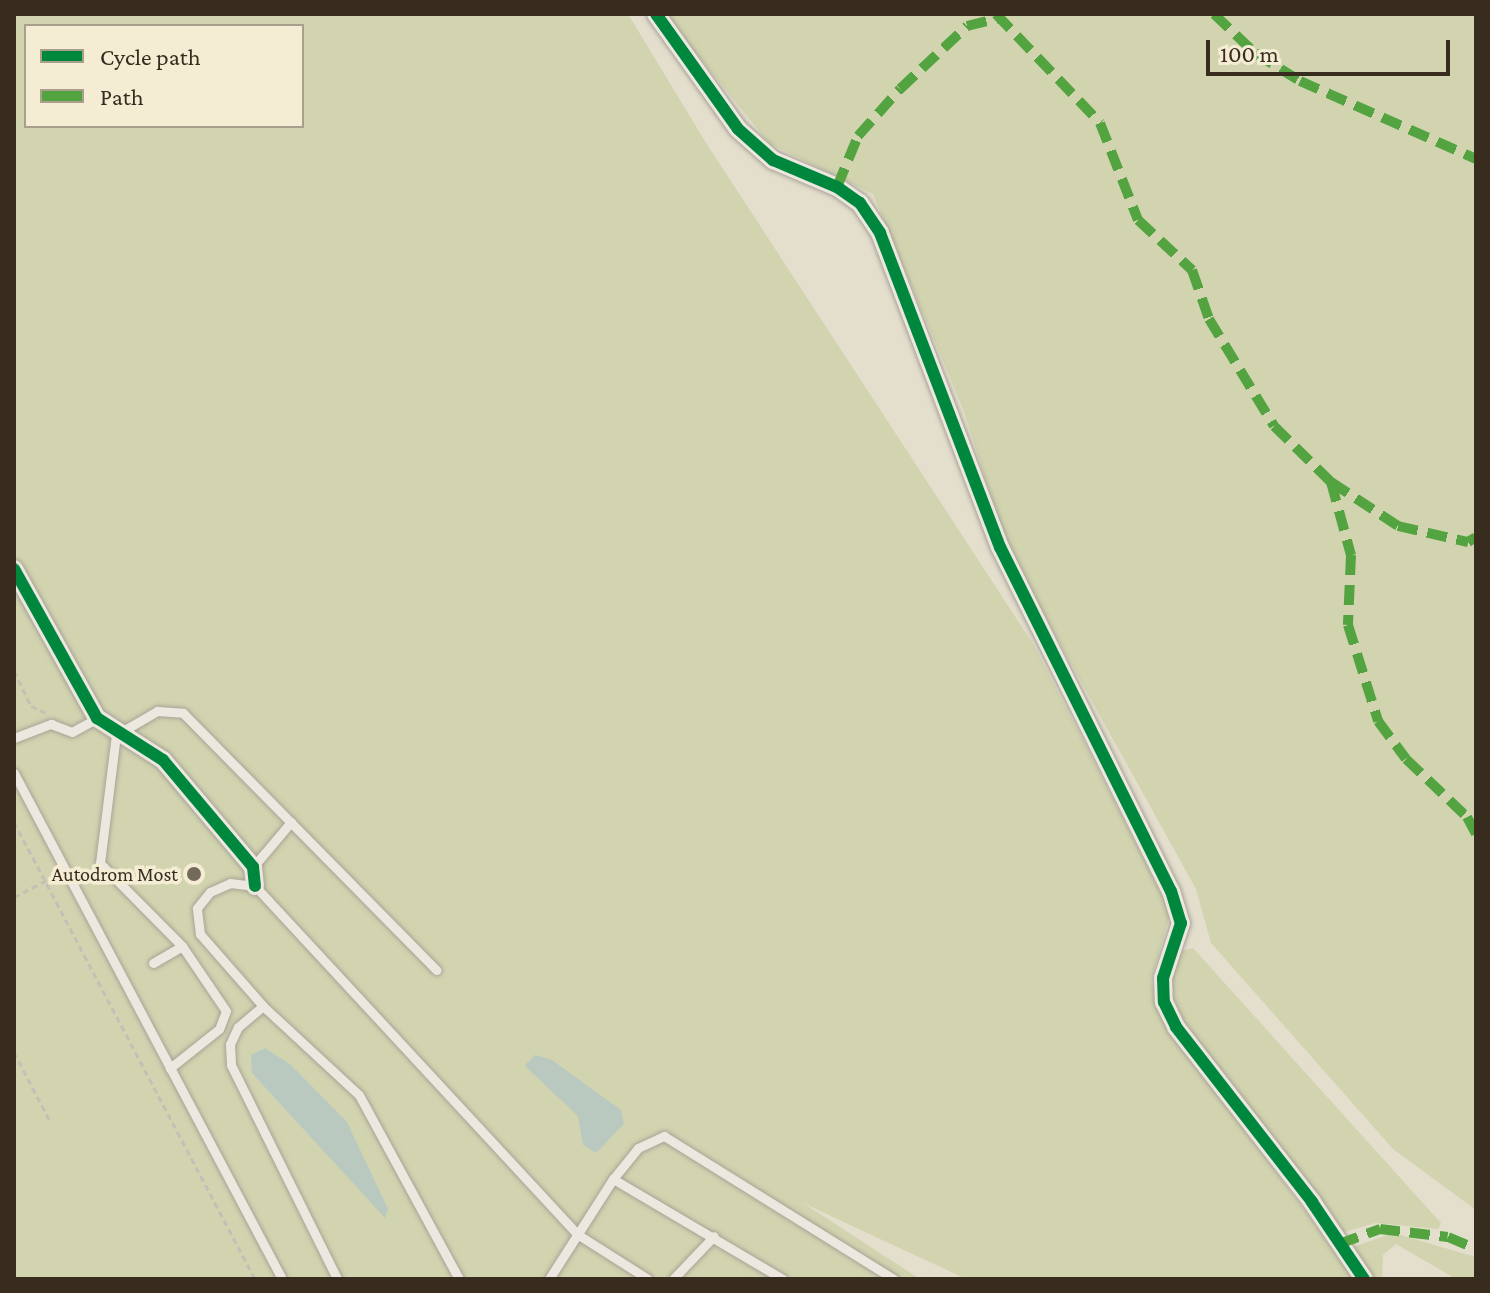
<!DOCTYPE html>
<html>
<head>
<meta charset="utf-8">
<style>
	body { margin:0 }
	#map { position:relative; width:1490px; height:1293px; overflow:hidden; background:#e4decd; font-family:"Crimson Pro",serif }
	div>[style] { position:absolute }
	.green>* { inset:0; background:#d2d4b0 }
	.water>* { inset:0; background:#b9c9c0 }
	.path>* { height:3px; margin-top:-1.5px; transform-origin:0; background:repeating-linear-gradient(90deg,#c5bfb5 0 6px,transparent 0 10px) }
	.roads { filter:drop-shadow(0 0 2px #a9a396) drop-shadow(0 0 2px #a9a396) }
	.lane>* { height:9px; margin:-4.5px; padding:0 4.5px; transform-origin:4.5px; border-radius:4.5px; background:#ece8df }
	.street>* { height:18px; margin:-9px; padding:0 9px; transform-origin:9px; border-radius:9px; background:#ece8df }
	.quiet>* { height:10px; margin-top:-5px; transform-origin:0; background:repeating-linear-gradient(90deg,#53a441 0 20px,transparent 0 30px) }
	.cycleway>* { height:12px; margin:-6px; padding:0 6px; transform-origin:6px; border-radius:6px; background:#00873e }
	.dots>* { width:22px; height:22px; translate:-50% -50%; box-sizing:border-box; border:4px solid #f5ecd4; border-radius:50% }
	span { translate:-50% -50%; white-space:nowrap; text-align:center; line-height:1.15; -webkit-text-stroke:7px #f5ecd4; paint-order:stroke }
	.poi-label { font-size:20px; color:#382c1f }
	.right { translate:-100% -50%; text-align:right }
	.frame { position:absolute; inset:0; border:16px solid #382c1f; pointer-events:none }
	.legend { position:absolute; left:24px; top:24px; width:280px; height:104px; box-sizing:border-box; background:#f5ecd4; border:2px solid #a99f8c; margin:0; padding:10px 14px; list-style:none; font-size:24px; color:#382c1f }
	.legend li { display:flex; align-items:center; gap:16px; height:40px }
	.legend b { width:40px; border:2px solid #a99f8c }
	.scale { position:absolute; left:1206px; top:40px; width:244px; height:36px; box-sizing:border-box; border:4px solid #382c1f; border-top:0; padding-left:10px; font-size:24px; line-height:28px; white-space:nowrap; color:#382c1f; -webkit-text-stroke:6px #f5ecd4; paint-order:stroke }
</style>
</head>
<body>
<div id="map">
	<div class="green">
		<div style="clip-path:polygon(evenodd,14px 14px,628px 14px,706px 143px,1035px 647px,1171px 911px,1151px 981px,1171px 1033px,1356px 1279px,966px 1279px,803px 1203px,920px 1279px,14px 1279px,14px 14px,26px 26px,302px 26px,302px 126px,26px 126px,26px 26px)"></div>
		<div style="clip-path:polygon(664px 14px,1476px 14px,1476px 1210px,1393px 1149px,1211px 943px,1196px 889px,1007px 548px,964px 411px,873px 194px,770px 144px)"></div>
		<div style="clip-path:polygon(1193px 948px,1441px 1223px,1438px 1229px,1376px 1223px,1340px 1233px,1178px 1020px,1167px 981px,1180px 951px)"></div>
		<div style="clip-path:polygon(1393px 1233px,1476px 1257px,1476px 1279px,1456px 1279px,1396px 1244px,1383px 1255px,1382px 1279px,1371px 1279px,1353px 1247px)"></div>
	</div>
	<div class="water">
		<div style="clip-path:polygon(265px 1048px,291px 1065px,347px 1122px,388px 1209px,385px 1218px,252px 1073px,251px 1055px)"></div>
		<div style="clip-path:polygon(535px 1055px,552px 1060px,621px 1110px,624px 1124px,596px 1153px,583px 1145px,578px 1116px,528px 1069px,525px 1065px)"></div>
	</div>
	<div class="path">
		<div style="left:14px;top:640px;width:9px;rotate:90deg"></div>
		<div style="left:14px;top:671px;width:39px;rotate:64deg"></div>
		<div style="left:31px;top:706px;width:17px;rotate:25deg"></div>
		<div style="left:14px;top:822px;width:517px;rotate:62.19deg"></div>
		<div style="left:14px;top:897px;width:36px;rotate:-27deg"></div>
		<div style="left:14px;top:1052px;width:76px;rotate:62.4deg"></div>
	</div>
	<div class="roads">
		<div class="lane">
			<div style="left:14px;top:738px;width:40px;rotate:-21deg"></div>
			<div style="left:51px;top:724px;width:22px;rotate:21deg"></div>
			<div style="left:72px;top:732px;width:29px;rotate:-29deg"></div>
			<div style="left:14px;top:773px;width:573px;rotate:62.09deg"></div>
			<div style="left:253px;top:867px;width:59px;rotate:-49.8deg"></div>
			<div style="left:182px;top:946px;width:117px;rotate:-134.7deg"></div>
			<div style="left:100px;top:863px;width:129px;rotate:-82.9deg"></div>
			<div style="left:116px;top:735px;width:48px;rotate:-30.3deg"></div>
			<div style="left:157px;top:711px;width:26px;rotate:4deg"></div>
			<div style="left:183px;top:713px;width:361px;rotate:45.4deg"></div>
			<div style="left:153px;top:963px;width:34px;rotate:-30deg"></div>
			<div style="left:182px;top:946px;width:78px;rotate:55.9deg"></div>
			<div style="left:226px;top:1011px;width:19px;rotate:111deg"></div>
			<div style="left:219px;top:1029px;width:63px;rotate:141.5deg"></div>
			<div style="left:263px;top:1006px;width:33px;rotate:140deg"></div>
			<div style="left:238px;top:1027px;width:19px;rotate:115deg"></div>
			<div style="left:230px;top:1044px;width:21px;rotate:87deg"></div>
			<div style="left:231px;top:1065px;width:239px;rotate:63.6deg"></div>
			<div style="left:613px;top:1179px;width:197px;rotate:30.5deg"></div>
			<div style="left:459px;top:1279px;width:209px;rotate:-118.5deg"></div>
			<div style="left:359px;top:1095px;width:131px;rotate:-137.2deg"></div>
			<div style="left:263px;top:1006px;width:96px;rotate:-131.2deg"></div>
			<div style="left:200px;top:934px;width:26px;rotate:-97deg"></div>
			<div style="left:197px;top:908px;width:21px;rotate:-51deg"></div>
			<div style="left:210px;top:892px;width:22px;rotate:-24deg"></div>
			<div style="left:230px;top:883px;width:25px;rotate:7deg"></div>
			<div style="left:255px;top:886px;width:474px;rotate:47.2deg"></div>
			<div style="left:577px;top:1234px;width:84px;rotate:32.4deg"></div>
			<div style="left:549px;top:1279px;width:119px;rotate:-57.4deg"></div>
			<div style="left:613px;top:1179px;width:40px;rotate:-51deg"></div>
			<div style="left:638px;top:1148px;width:29px;rotate:-25deg"></div>
			<div style="left:664px;top:1136px;width:271px;rotate:31.9deg"></div>
			<div style="left:673px;top:1279px;width:59px;rotate:-46.4deg"></div>
		</div>
		<div class="street">
			<div style="left:656px;top:14px;width:141px;rotate:54.5deg"></div>
			<div style="left:738px;top:129px;width:47px;rotate:41.5deg"></div>
			<div style="left:773px;top:160px;width:69px;rotate:22.9deg"></div>
			<div style="left:837px;top:187px;width:28px;rotate:35deg"></div>
			<div style="left:860px;top:203px;width:36px;rotate:56deg"></div>
			<div style="left:880px;top:233px;width:336px;rotate:69.1deg"></div>
			<div style="left:1000px;top:547px;width:384px;rotate:63.6deg"></div>
			<div style="left:1171px;top:891px;width:34px;rotate:73deg"></div>
			<div style="left:1181px;top:923px;width:58px;rotate:108.1deg"></div>
			<div style="left:1163px;top:978px;width:24px;rotate:88deg"></div>
			<div style="left:1164px;top:1002px;width:28px;rotate:64deg"></div>
			<div style="left:1176px;top:1027px;width:222px;rotate:52.1deg"></div>
			<div style="left:1312px;top:1202px;width:93px;rotate:56deg"></div>
			<div style="left:14px;top:569px;width:171px;rotate:60.9deg"></div>
			<div style="left:97px;top:718px;width:78px;rotate:32.5deg"></div>
			<div style="left:163px;top:760px;width:140px;rotate:49.9deg"></div>
			<div style="left:253px;top:867px;width:19px;rotate:84deg"></div>
		</div>
	</div>
	<div class="quiet">
		<div style="left:996px;top:14px;width:151px;rotate:46.3deg"></div>
		<div style="left:1100px;top:123px;width:104px;rotate:68.6deg"></div>
		<div style="left:1138px;top:220px;width:74px;rotate:42.8deg"></div>
		<div style="left:1192px;top:270px;width:52px;rotate:70.9deg"></div>
		<div style="left:1209px;top:319px;width:125px;rotate:58.7deg"></div>
		<div style="left:1274px;top:426px;width:80px;rotate:44.5deg"></div>
		<div style="left:1331px;top:482px;width:76px;rotate:74.7deg"></div>
		<div style="left:1351px;top:555px;width:70px;rotate:92.5deg"></div>
		<div style="left:1348px;top:625px;width:101px;rotate:72.6deg"></div>
		<div style="left:1378px;top:721px;width:47px;rotate:53.6deg"></div>
		<div style="left:1406px;top:759px;width:84px;rotate:43.6deg"></div>
		<div style="left:1467px;top:817px;width:19px;rotate:62deg"></div>
		<div style="left:1214px;top:14px;width:57px;rotate:43.6deg"></div>
		<div style="left:1255px;top:53px;width:53px;rotate:31.9deg"></div>
		<div style="left:1300px;top:81px;width:193px;rotate:23.9deg"></div>
		<div style="left:837px;top:187px;width:55px;rotate:-67.6deg"></div>
		<div style="left:858px;top:136px;width:63px;rotate:-48.2deg"></div>
		<div style="left:900px;top:89px;width:92px;rotate:-43.2deg"></div>
		<div style="left:967px;top:26px;width:34px;rotate:-14deg"></div>
		<div style="left:1331px;top:482px;width:80px;rotate:33.3deg"></div>
		<div style="left:1398px;top:526px;width:72px;rotate:12.9deg"></div>
		<div style="left:1468px;top:542px;width:9px;rotate:-32deg"></div>
		<div style="left:1339px;top:1244px;width:44px;rotate:-20.1deg"></div>
		<div style="left:1380px;top:1229px;width:68px;rotate:6.7deg"></div>
		<div style="left:1448px;top:1237px;width:30px;rotate:23deg"></div>
	</div>
	<div class="cycleway">
		<div style="left:656px;top:14px;width:141px;rotate:54.5deg"></div>
		<div style="left:738px;top:129px;width:47px;rotate:41.5deg"></div>
		<div style="left:773px;top:160px;width:69px;rotate:22.9deg"></div>
		<div style="left:837px;top:187px;width:28px;rotate:35deg"></div>
		<div style="left:860px;top:203px;width:36px;rotate:56deg"></div>
		<div style="left:880px;top:233px;width:336px;rotate:69.1deg"></div>
		<div style="left:1000px;top:547px;width:384px;rotate:63.6deg"></div>
		<div style="left:1171px;top:891px;width:34px;rotate:73deg"></div>
		<div style="left:1181px;top:923px;width:58px;rotate:108.1deg"></div>
		<div style="left:1163px;top:978px;width:24px;rotate:88deg"></div>
		<div style="left:1164px;top:1002px;width:28px;rotate:64deg"></div>
		<div style="left:1176px;top:1027px;width:222px;rotate:52.1deg"></div>
		<div style="left:1312px;top:1202px;width:93px;rotate:56deg"></div>
		<div style="left:14px;top:569px;width:171px;rotate:60.9deg"></div>
		<div style="left:97px;top:718px;width:78px;rotate:32.5deg"></div>
		<div style="left:163px;top:760px;width:140px;rotate:49.9deg"></div>
		<div style="left:253px;top:867px;width:19px;rotate:84deg"></div>
	</div>
	<div class="dots">
		<div style="left:194px;top:874px;background:#746a5c"></div>
	</div>
	<div class="poi-label">
		<span class="right" style="left:178px;top:874px">Autodrom Most</span>
	</div>
	<div class="frame"></div>
	<ul class="legend">
	<li><b style="height:10px;background:#00873e"></b>Cycle path</li>
	<li><b style="height:10px;background:#53a441"></b>Path</li>
	</ul>
	<div class="scale">100 m</div>
</div>
</body>
</html>
